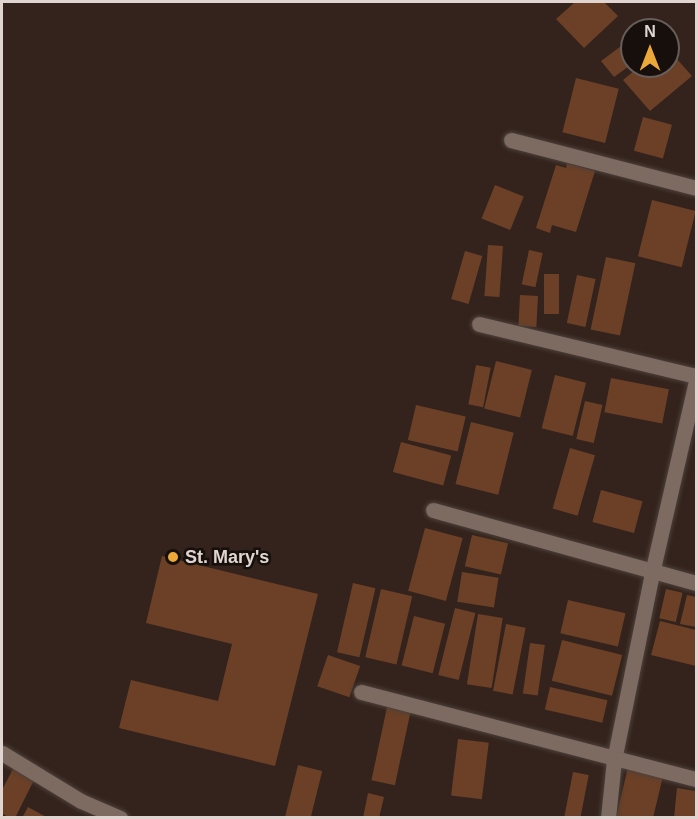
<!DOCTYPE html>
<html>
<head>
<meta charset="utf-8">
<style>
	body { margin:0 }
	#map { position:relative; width:698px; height:819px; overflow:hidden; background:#33231c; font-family:Arial,sans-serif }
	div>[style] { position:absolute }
	.building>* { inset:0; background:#6b4026; transform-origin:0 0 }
	.roads { filter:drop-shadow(0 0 2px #4d403b) drop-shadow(0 0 2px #4d403b) }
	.street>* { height:15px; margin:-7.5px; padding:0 7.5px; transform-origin:7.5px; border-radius:7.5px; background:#7d6b62 }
	.dots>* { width:16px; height:16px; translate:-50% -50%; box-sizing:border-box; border:3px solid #160f0b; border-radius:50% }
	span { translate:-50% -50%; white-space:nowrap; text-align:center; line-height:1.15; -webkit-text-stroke:5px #160f0b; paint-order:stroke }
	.poi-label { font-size:18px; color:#e0d5d0; font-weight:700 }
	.left { translate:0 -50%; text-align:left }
	.frame { position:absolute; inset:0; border:3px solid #e0d5d0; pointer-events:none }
	.north { position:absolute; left:620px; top:18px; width:60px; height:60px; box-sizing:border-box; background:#160f0b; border:2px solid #675e5a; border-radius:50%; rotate:0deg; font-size:16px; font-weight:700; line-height:24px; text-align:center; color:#e0d5d0 }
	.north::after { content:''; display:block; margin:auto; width:21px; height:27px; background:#eca93a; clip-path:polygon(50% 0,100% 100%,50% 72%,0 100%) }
</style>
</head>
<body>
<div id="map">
	<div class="building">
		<div style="clip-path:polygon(575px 2px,604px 2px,618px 16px,584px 48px,556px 19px)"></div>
		<div style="clip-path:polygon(655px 21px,661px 30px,643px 30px)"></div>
		<div style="clip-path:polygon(632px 38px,632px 64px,614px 77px,601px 61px)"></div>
		<div style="clip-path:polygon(668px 49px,692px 76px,650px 111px,623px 80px,640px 66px,668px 66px)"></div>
		<div style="left:576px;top:78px;width:44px;height:56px;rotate:14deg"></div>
		<div style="left:643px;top:117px;width:30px;height:35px;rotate:15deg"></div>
		<div style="clip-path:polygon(567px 163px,595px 171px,576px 232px,552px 225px,550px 233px,536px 228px,556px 165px,566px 168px)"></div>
		<div style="left:495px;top:185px;width:31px;height:36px;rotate:22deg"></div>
		<div style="left:652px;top:200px;width:45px;height:58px;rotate:14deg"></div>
		<div style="left:488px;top:245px;width:15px;height:51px;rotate:4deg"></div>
		<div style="left:529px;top:250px;width:14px;height:35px;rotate:12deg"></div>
		<div style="left:465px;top:251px;width:18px;height:50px;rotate:16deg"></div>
		<div style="left:606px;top:257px;width:30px;height:74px;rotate:12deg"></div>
		<div style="left:544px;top:274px;width:15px;height:40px"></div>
		<div style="left:577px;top:275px;width:19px;height:49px;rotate:12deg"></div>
		<div style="left:520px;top:295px;width:18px;height:31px;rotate:3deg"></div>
		<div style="left:496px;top:361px;width:37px;height:49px;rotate:14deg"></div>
		<div style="left:476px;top:365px;width:15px;height:40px;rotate:11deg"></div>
		<div style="left:555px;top:375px;width:32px;height:55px;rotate:14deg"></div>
		<div style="left:611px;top:378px;width:59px;height:35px;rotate:11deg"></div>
		<div style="left:585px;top:401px;width:18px;height:39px;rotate:13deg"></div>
		<div style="left:416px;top:405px;width:51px;height:36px;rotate:13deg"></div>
		<div style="left:471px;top:422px;width:44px;height:64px;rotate:14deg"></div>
		<div style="left:401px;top:442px;width:52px;height:31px;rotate:15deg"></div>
		<div style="left:570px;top:448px;width:26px;height:63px;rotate:16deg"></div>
		<div style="left:601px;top:490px;width:43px;height:33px;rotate:15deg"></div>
		<div style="left:425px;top:528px;width:39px;height:65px;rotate:15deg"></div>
		<div style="left:472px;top:535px;width:37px;height:32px;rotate:13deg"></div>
		<div style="clip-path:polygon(162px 556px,318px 594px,275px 766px,119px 728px,131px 680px,218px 701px,232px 644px,146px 623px)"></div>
		<div style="left:462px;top:572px;width:37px;height:30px;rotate:9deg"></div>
		<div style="left:353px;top:583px;width:23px;height:71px;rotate:13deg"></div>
		<div style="left:381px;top:589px;width:32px;height:70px;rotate:13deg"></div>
		<div style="left:666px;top:589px;width:17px;height:30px;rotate:13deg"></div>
		<div style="clip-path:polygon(687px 595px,696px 597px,696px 627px,680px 624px)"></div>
		<div style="left:568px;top:600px;width:59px;height:34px;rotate:13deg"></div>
		<div style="left:455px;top:608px;width:21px;height:69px;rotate:14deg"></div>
		<div style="left:478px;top:614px;width:25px;height:71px;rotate:9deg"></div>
		<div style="left:414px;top:616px;width:32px;height:51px;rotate:14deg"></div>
		<div style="clip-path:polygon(660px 621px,696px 630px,696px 666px,651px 655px)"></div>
		<div style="left:506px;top:624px;width:20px;height:68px;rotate:11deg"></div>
		<div style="left:562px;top:640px;width:62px;height:42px;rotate:14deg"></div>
		<div style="left:530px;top:643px;width:15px;height:51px;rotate:8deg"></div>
		<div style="left:328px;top:655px;width:34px;height:33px;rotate:19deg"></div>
		<div style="left:550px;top:687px;width:59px;height:23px;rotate:13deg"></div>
		<div style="left:387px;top:707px;width:24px;height:75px;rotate:12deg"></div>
		<div style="left:458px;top:739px;width:31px;height:57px;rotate:7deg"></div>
		<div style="left:298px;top:765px;width:25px;height:55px;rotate:14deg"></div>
		<div style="clip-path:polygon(14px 767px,35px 778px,15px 818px,9px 818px,2px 813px,2px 790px)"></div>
		<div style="clip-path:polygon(628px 767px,663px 776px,653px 818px,616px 818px)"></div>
		<div style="left:573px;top:772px;width:16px;height:47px;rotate:11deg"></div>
		<div style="clip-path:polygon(677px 788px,696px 791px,696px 818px,674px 818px)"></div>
		<div style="clip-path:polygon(368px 793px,384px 797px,379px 818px,363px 818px)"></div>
		<div style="clip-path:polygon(28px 807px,48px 818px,22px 818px)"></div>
	</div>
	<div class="roads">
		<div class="street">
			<div style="left:511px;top:140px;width:191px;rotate:14.5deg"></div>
			<div style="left:479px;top:324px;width:223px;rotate:13.5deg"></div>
			<div style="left:433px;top:510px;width:273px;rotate:15.5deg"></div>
			<div style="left:361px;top:692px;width:346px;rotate:14.6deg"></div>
			<div style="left:2px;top:753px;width:92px;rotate:31.3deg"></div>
			<div style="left:81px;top:801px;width:43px;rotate:23.6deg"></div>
			<div style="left:608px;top:818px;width:58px;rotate:-84.1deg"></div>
			<div style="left:614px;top:760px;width:191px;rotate:-78.5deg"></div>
			<div style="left:652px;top:573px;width:197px;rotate:-77.1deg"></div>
		</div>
	</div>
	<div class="dots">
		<div style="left:173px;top:557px;background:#eca93a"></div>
	</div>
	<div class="poi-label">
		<span class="left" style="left:185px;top:557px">St. Mary's</span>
	</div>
	<div class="frame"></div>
	<div class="north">N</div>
</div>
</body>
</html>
